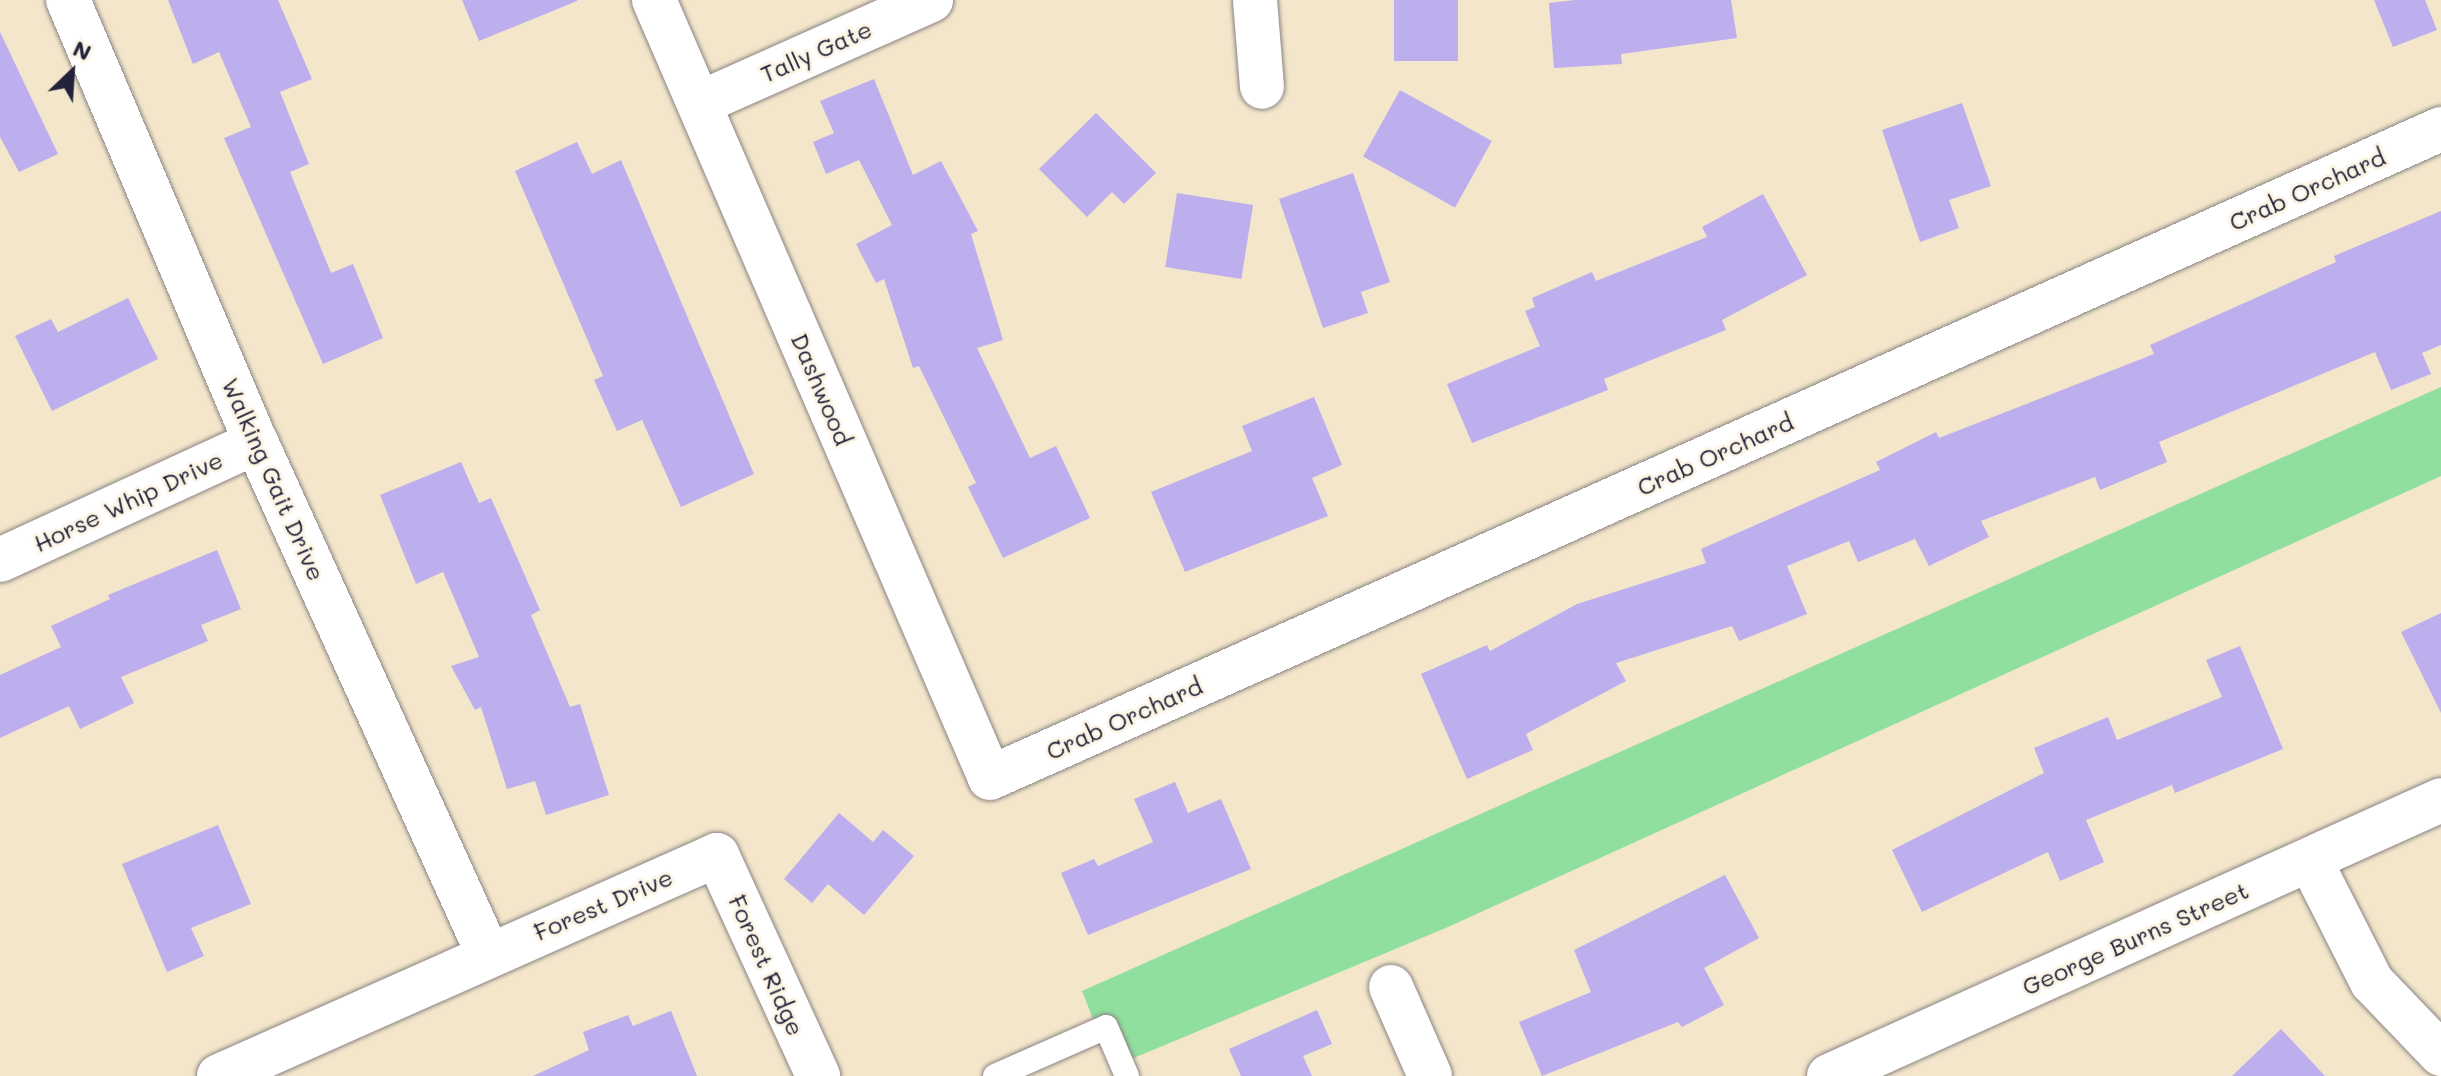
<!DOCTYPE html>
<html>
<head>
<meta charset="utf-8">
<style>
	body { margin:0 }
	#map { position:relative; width:2441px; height:1076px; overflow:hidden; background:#f3e6cb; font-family:Mali,sans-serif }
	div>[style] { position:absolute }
	.green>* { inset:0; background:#90df9e }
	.building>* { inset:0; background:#bdaeed; transform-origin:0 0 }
	.roads { filter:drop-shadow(0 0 2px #8a8483) drop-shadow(0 0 2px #8a8483) }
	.lane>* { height:24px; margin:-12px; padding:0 12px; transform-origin:12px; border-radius:12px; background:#fff }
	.street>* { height:44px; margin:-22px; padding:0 22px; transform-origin:22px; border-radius:22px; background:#fff }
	span { translate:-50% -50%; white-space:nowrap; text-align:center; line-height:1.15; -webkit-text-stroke:6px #fcf5e5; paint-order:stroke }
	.street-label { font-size:24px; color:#22223b }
	.north { position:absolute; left:32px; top:32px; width:80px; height:80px; -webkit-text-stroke:6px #fcf5e5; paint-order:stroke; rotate:25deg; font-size:22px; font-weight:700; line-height:32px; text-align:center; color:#22223b }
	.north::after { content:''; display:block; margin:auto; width:28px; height:36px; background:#22223b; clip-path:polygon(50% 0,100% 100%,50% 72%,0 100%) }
</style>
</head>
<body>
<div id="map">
	<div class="green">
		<div style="clip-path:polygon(2441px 387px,2441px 476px,1448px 927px,1112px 1067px,1082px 991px)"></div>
	</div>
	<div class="building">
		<div style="clip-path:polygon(168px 0,278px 0,312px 79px,280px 92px,309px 164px,290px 172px,331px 273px,353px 264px,383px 338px,323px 364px,224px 138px,251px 127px,219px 52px,193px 64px)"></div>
		<div style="clip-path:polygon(462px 0,577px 0,577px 1px,479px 41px)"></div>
		<div style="left:1394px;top:0;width:64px;height:61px"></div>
		<div style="clip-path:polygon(1575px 0,1731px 0,1737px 38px,1621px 54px,1622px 64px,1554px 68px,1549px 3px)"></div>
		<div style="clip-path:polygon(2374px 0,2425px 0,2437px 30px,2393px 47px)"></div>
		<div style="clip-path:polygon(0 32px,58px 154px,19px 172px,0 137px)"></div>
		<div style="clip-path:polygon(874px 79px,913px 175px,941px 161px,978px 231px,971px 234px,1003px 340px,977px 348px,1030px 458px,1056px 446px,1090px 518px,1003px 558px,968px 487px,976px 483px,919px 366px,913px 368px,884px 279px,876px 283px,856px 244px,892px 225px,859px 160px,826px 174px,813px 142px,834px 133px,820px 101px)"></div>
		<div style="left:1400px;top:90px;width:105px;height:76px;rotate:29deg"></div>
		<div style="clip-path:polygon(1962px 103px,1991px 186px,1949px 200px,1959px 228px,1920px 242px,1882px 130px)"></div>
		<div style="clip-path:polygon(1096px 113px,1156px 173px,1124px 204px,1112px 192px,1087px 217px,1039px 169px)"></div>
		<div style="clip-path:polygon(577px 142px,592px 174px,621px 160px,754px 474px,681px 507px,642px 420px,617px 431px,594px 380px,603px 376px,515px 171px)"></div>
		<div style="clip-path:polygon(1353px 173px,1390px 282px,1361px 292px,1368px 313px,1323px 328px,1279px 199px)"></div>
		<div style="left:1177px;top:193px;width:77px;height:75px;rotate:9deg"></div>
		<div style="clip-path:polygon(1763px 194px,1807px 275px,1722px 320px,1726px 330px,1604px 379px,1608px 390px,1472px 443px,1447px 384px,1540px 346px,1525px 311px,1535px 307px,1532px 298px,1592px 272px,1596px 281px,1707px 237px,1702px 227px)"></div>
		<div style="clip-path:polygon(2441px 211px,2441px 345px,2422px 353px,2431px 374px,2391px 390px,2375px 352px,2159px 442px,2167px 462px,2100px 490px,2095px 477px,1981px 521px,1989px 537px,1929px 566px,1915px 539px,1858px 562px,1849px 541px,1787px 566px,1807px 614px,1739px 641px,1732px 626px,1616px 663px,1626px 681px,1526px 734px,1533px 750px,1467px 779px,1421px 674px,1487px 645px,1490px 651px,1577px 604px,1706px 563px,1701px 549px,1880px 470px,1876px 462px,1936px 432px,1939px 438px,2154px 354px,2150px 345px,2336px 262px,2334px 256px)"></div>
		<div style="clip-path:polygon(128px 298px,158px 359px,52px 411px,15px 336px,51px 319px,58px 332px)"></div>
		<div style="clip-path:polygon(1314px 397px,1342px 465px,1312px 478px,1328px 516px,1185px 572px,1151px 492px,1252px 451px,1242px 426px)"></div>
		<div style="clip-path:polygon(461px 462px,479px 503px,491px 498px,540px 610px,531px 615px,570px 707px,580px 704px,609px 795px,546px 815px,535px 781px,507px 789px,481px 707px,475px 710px,451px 666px,479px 657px,443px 572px,416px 584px,380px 495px)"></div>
		<div style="clip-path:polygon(217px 550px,241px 609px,201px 625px,208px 641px,121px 677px,134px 703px,80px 729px,69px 706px,0 738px,0 675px,61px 647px,51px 626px,110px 599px,108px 595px)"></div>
		<div style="clip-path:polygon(2441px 613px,2441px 713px,2401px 632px)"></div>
		<div style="clip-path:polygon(2240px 646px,2283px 749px,2175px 793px,2172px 785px,2086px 820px,2104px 862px,2060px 881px,2048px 852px,1922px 912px,1892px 850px,2044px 773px,2034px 748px,2108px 717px,2117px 740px,2222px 697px,2206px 660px)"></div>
		<div style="clip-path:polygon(1175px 782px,1188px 813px,1221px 799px,1251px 869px,1088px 935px,1061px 873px,1094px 859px,1098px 866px,1153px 842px,1134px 799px)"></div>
		<div style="clip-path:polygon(839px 813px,873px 842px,883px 830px,914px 856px,864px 915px,828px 884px,812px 903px,784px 879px)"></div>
		<div style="clip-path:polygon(218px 825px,251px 904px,191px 928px,204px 956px,167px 972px,122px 864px)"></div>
		<div style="clip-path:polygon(1725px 875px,1759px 938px,1704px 968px,1724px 1005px,1682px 1027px,1678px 1022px,1542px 1076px,1519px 1022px,1591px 992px,1574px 950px)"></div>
		<div style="clip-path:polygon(1317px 1010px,1332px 1044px,1303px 1056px,1312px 1076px,1241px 1076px,1229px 1049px)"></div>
		<div style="clip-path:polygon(671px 1011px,697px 1076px,533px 1076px,589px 1050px,583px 1032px,628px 1015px,633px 1026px)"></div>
		<div style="clip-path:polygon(2281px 1029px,2325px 1076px,2232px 1076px)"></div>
	</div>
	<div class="roads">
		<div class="lane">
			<div style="left:995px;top:1076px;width:121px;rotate:-23.8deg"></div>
			<div style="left:1106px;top:1027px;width:53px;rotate:66.8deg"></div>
		</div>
		<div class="street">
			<div style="left:68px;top:0;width:480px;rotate:67deg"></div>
			<div style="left:256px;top:442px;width:562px;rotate:65.62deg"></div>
			<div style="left:654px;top:0;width:847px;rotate:66.64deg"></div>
			<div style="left:990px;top:778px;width:1590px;rotate:-24.1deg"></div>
			<div style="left:1255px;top:0;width:87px;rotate:85.4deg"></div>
			<div style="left:700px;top:103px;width:253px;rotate:-24deg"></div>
			<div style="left:0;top:560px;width:282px;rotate:-24.7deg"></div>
			<div style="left:2310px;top:860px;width:137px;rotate:63.1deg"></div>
			<div style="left:2372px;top:982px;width:100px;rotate:46.2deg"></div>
			<div style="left:1391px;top:987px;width:97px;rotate:66.3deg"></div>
			<div style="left:219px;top:1076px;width:545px;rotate:-23.93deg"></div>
			<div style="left:717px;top:855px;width:243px;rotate:65.4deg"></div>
			<div style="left:1829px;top:1076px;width:671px;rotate:-24.27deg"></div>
		</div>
	</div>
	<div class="street-label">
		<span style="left:816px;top:51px;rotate:-24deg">Tally Gate</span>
		<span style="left:2307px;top:189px;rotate:-24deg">Crab Orchard</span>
		<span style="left:822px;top:389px;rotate:67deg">Dashwood</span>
		<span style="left:1715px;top:454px;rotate:-24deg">Crab Orchard</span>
		<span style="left:274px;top:479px;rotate:66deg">Walking Gait Drive</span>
		<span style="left:128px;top:501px;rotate:-25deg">Horse Whip Drive</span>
		<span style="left:1124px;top:718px;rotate:-24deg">Crab Orchard</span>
		<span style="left:603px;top:904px;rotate:-23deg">Forest Drive</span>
		<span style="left:2135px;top:938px;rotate:-24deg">George Burns Street</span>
		<span style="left:767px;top:965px;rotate:66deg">Forest Ridge</span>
	</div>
	<div class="north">N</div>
</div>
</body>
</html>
